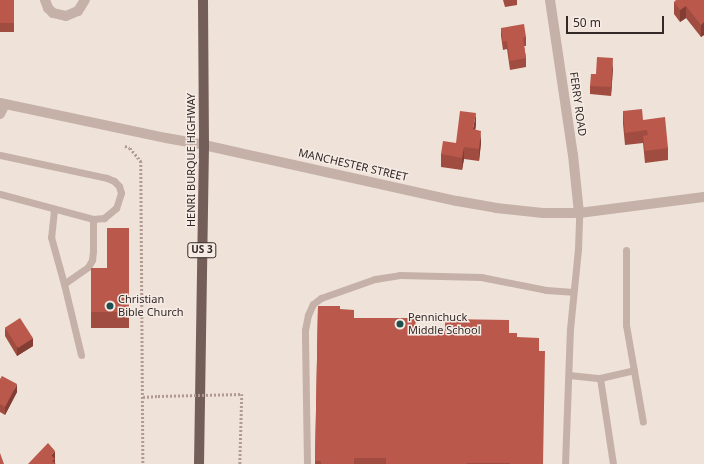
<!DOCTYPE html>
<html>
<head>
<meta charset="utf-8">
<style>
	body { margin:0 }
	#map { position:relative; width:704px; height:464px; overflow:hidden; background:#eee2d9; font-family:"Noto Sans",sans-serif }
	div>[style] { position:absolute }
	.path>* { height:2.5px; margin-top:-1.25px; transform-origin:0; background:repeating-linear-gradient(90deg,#b19b91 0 2px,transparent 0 4px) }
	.service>* { height:7px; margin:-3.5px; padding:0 3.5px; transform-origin:3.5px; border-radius:3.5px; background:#c5b1a7 }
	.minor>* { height:10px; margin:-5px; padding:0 5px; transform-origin:5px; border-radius:5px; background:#c5b1a7 }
	.tertiary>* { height:10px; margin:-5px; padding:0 5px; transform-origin:5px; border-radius:5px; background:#c5b1a7 }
	.primary>* { height:10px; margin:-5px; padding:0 5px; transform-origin:5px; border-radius:5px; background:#735e59 }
	.path-bridge>* { height:2.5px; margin-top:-1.25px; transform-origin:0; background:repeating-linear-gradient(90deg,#b19b91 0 2px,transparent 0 4px) }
	.wall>* { inset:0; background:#a04c40; transform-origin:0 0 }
	.shaded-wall>* { inset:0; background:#823e34 }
	.building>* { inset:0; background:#ba584b; transform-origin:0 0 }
	.dots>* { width:11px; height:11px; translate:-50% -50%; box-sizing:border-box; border:2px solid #f7ece5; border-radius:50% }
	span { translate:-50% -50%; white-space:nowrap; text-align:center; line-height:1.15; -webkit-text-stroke:3px #f7ece5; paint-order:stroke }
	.shield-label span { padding:1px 3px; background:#f7ece5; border:1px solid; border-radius:3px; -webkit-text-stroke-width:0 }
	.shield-label { font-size:10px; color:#322927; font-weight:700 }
	.street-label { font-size:11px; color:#322927 }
	.poi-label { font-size:11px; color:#322927 }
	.left { translate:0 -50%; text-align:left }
	.scale { position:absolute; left:566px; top:16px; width:98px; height:18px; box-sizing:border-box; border:2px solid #322927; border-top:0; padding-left:5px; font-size:12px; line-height:14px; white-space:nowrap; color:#322927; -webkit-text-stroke:3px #f7ece5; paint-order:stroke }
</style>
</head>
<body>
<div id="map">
	<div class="path">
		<div style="left:125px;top:146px;width:5px;rotate:22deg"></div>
		<div style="left:130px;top:148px;width:17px;rotate:50deg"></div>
		<div style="left:141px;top:161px;width:303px;rotate:89.6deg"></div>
		<div style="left:143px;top:397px;width:15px;rotate:-4deg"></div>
	</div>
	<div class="service">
		<div style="left:0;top:155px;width:109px;rotate:12.1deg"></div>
		<div style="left:107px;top:178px;width:8px;rotate:23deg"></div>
		<div style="left:114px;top:181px;width:7px;rotate:45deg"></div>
		<div style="left:119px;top:186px;width:7px;rotate:74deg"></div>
		<div style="left:121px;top:193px;width:16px;rotate:108deg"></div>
		<div style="left:116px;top:208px;width:16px;rotate:140deg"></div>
		<div style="left:104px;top:218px;width:11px;rotate:175deg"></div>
		<div style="left:93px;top:219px;width:32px;rotate:90deg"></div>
		<div style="left:93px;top:251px;width:9px;rotate:96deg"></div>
		<div style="left:92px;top:260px;width:8px;rotate:120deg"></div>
		<div style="left:88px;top:267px;width:29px;rotate:145deg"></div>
		<div style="left:64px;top:284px;width:73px;rotate:76.5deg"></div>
		<div style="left:0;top:194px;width:96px;rotate:15deg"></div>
		<div style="left:54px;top:210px;width:27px;rotate:96deg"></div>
		<div style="left:51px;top:237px;width:49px;rotate:74.5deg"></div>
		<div style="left:626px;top:250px;width:75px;rotate:90deg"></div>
		<div style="left:626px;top:325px;width:98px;rotate:80.1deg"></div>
		<div style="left:569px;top:375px;width:31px;rotate:6deg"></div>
		<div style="left:600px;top:378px;width:35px;rotate:-13deg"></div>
		<div style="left:600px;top:378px;width:87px;rotate:81.4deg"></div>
		<div style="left:307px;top:464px;width:134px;rotate:-90.9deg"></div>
		<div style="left:305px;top:330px;width:15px;rotate:-79deg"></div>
		<div style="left:308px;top:315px;width:12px;rotate:-66deg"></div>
		<div style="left:313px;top:304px;width:10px;rotate:-37deg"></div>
		<div style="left:321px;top:298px;width:57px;rotate:-19.4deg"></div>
		<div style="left:375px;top:279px;width:25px;rotate:-9deg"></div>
		<div style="left:400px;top:275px;width:81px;rotate:1.4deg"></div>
		<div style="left:481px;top:277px;width:66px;rotate:11.3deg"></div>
		<div style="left:546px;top:290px;width:27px;rotate:4deg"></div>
		<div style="left:565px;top:464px;width:135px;rotate:-87.9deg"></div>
		<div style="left:570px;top:329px;width:80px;rotate:-84.3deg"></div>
		<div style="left:578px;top:249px;width:36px;rotate:-88deg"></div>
	</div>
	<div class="minor">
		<div style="left:45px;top:0;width:9px;rotate:69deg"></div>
		<div style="left:48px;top:8px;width:7px;rotate:45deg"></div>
		<div style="left:53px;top:13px;width:13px;rotate:13deg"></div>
		<div style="left:66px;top:16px;width:13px;rotate:-23deg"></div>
		<div style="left:78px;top:11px;width:13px;rotate:-58deg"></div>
		<div style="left:550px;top:0;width:157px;rotate:81.6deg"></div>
		<div style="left:573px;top:155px;width:58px;rotate:84.1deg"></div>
		<div style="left:0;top:114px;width:11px;rotate:-63deg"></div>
	</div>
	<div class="tertiary">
		<div style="left:0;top:103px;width:170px;rotate:11.9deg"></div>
		<div style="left:166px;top:138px;width:39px;rotate:10deg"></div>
		<div style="left:204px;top:145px;width:259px;rotate:12.5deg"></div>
		<div style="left:457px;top:201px;width:40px;rotate:10deg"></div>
		<div style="left:496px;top:208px;width:47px;rotate:6.1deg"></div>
		<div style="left:543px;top:213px;width:36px"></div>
		<div style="left:579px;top:213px;width:126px;rotate:-7.3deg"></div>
	</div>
	<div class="primary">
		<div style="left:199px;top:464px;width:319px;rotate:-89.1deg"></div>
		<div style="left:204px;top:145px;width:145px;rotate:-90.4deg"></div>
	</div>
	<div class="path-bridge">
		<div style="left:158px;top:396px;width:84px;rotate:-1.4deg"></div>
		<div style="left:242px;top:394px;width:70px;rotate:91.6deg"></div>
	</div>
	<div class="wall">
		<div style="left:0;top:0;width:14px;height:32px"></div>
		<div style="clip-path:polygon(503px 0,517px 0,517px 5px,505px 7px)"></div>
		<div style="clip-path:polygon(704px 0,704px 35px,701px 37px,686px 18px,680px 22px,674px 14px,674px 2px)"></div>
		<div style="clip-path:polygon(501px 28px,526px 37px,526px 46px,524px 46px,526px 58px,526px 67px,510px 70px,507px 49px,503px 50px,501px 36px)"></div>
		<div style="clip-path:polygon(613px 67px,611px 96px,590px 94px,590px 86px,596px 74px)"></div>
		<div style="clip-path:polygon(623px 111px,643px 120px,668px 148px,668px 160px,645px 163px,643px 143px,625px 145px,623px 124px)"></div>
		<div style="clip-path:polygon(476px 125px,475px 130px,481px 143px,479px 161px,464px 159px,462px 170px,441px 167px,441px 154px,456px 143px)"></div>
		<div style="clip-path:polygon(129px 228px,129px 328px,91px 328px,91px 268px,107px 268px)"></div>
		<div style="clip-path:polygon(318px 306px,340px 309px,354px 318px,416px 330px,509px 333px,517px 337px,539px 351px,543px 464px,315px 464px)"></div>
		<div style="clip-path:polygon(5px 328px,33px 346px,17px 356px,5px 336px)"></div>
		<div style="clip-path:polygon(0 379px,17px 392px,5px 415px,0 412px)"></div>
	</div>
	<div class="shaded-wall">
		<div style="clip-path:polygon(686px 6px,686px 18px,680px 22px,680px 10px)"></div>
		<div style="clip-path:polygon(704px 22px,704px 35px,701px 37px,701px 25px)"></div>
		<div style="clip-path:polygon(613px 58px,613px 67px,611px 96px,611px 87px)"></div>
		<div style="clip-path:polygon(476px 113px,476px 125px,473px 142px,473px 129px)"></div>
		<div style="clip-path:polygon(481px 131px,481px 143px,479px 161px,479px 149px)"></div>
		<div style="clip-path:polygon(464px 147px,464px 159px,462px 170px,462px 158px)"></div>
		<div style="clip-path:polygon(33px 338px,33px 346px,17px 356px,17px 347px)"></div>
		<div style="clip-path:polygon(17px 384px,17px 392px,5px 415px,5px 407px)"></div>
		<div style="clip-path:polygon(55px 451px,55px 464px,52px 464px,51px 455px)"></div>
	</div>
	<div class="building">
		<div style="left:0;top:0;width:14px;height:23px"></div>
		<div style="clip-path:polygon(676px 0,704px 0,704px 22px,701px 25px,686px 6px,680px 10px,674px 2px)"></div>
		<div style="clip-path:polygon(524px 24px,526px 37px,523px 38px,526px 58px,510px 61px,507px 41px,503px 42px,501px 28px)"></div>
		<div style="clip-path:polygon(597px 57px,613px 58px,611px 87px,590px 86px,591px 74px,596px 74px)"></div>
		<div style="clip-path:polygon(642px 109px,643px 120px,665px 117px,668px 148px,645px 151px,643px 136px,648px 135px,647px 130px,625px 133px,623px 111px)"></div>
		<div style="clip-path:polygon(460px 111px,476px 113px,473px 129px,481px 131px,479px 149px,464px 147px,462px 158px,441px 154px,443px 141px,456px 143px)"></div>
		<div style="clip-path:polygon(107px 228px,129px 228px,129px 312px,91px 312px,91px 268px,107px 268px)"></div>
		<div style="clip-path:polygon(318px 306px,340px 306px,340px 309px,354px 310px,354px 318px,416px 318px,415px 330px,445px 331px,445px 319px,509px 320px,509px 333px,517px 333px,517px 337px,539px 338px,539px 351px,545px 351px,543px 464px,510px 464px,510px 463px,467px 463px,467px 464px,386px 464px,386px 458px,354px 458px,354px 464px,321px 464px,321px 461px,315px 461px)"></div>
		<div style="left:20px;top:318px;width:24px;height:18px;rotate:57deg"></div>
		<div style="clip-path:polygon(2px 376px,17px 384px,5px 407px,0 404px,0 379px)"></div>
		<div style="clip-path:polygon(48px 443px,55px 451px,51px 455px,55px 459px,52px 461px,56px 464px,28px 464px)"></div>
		<div style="clip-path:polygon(0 453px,4px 464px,0 464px)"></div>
	</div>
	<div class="dots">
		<div style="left:110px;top:306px;background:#20504d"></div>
		<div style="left:400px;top:324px;background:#20504d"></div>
	</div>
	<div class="shield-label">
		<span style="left:202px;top:250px">US 3</span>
	</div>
	<div class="street-label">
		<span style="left:578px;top:104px;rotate:82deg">FERRY ROAD</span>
		<span style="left:191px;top:160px;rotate:-90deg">HENRI BURQUE HIGHWAY</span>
		<span style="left:353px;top:165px;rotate:13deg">MANCHESTER STREET</span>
	</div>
	<div class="poi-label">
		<span class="left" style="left:118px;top:306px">Christian<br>Bible Church</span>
		<span class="left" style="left:408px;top:324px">Pennichuck<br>Middle School</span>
	</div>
	<div class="scale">50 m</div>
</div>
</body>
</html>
